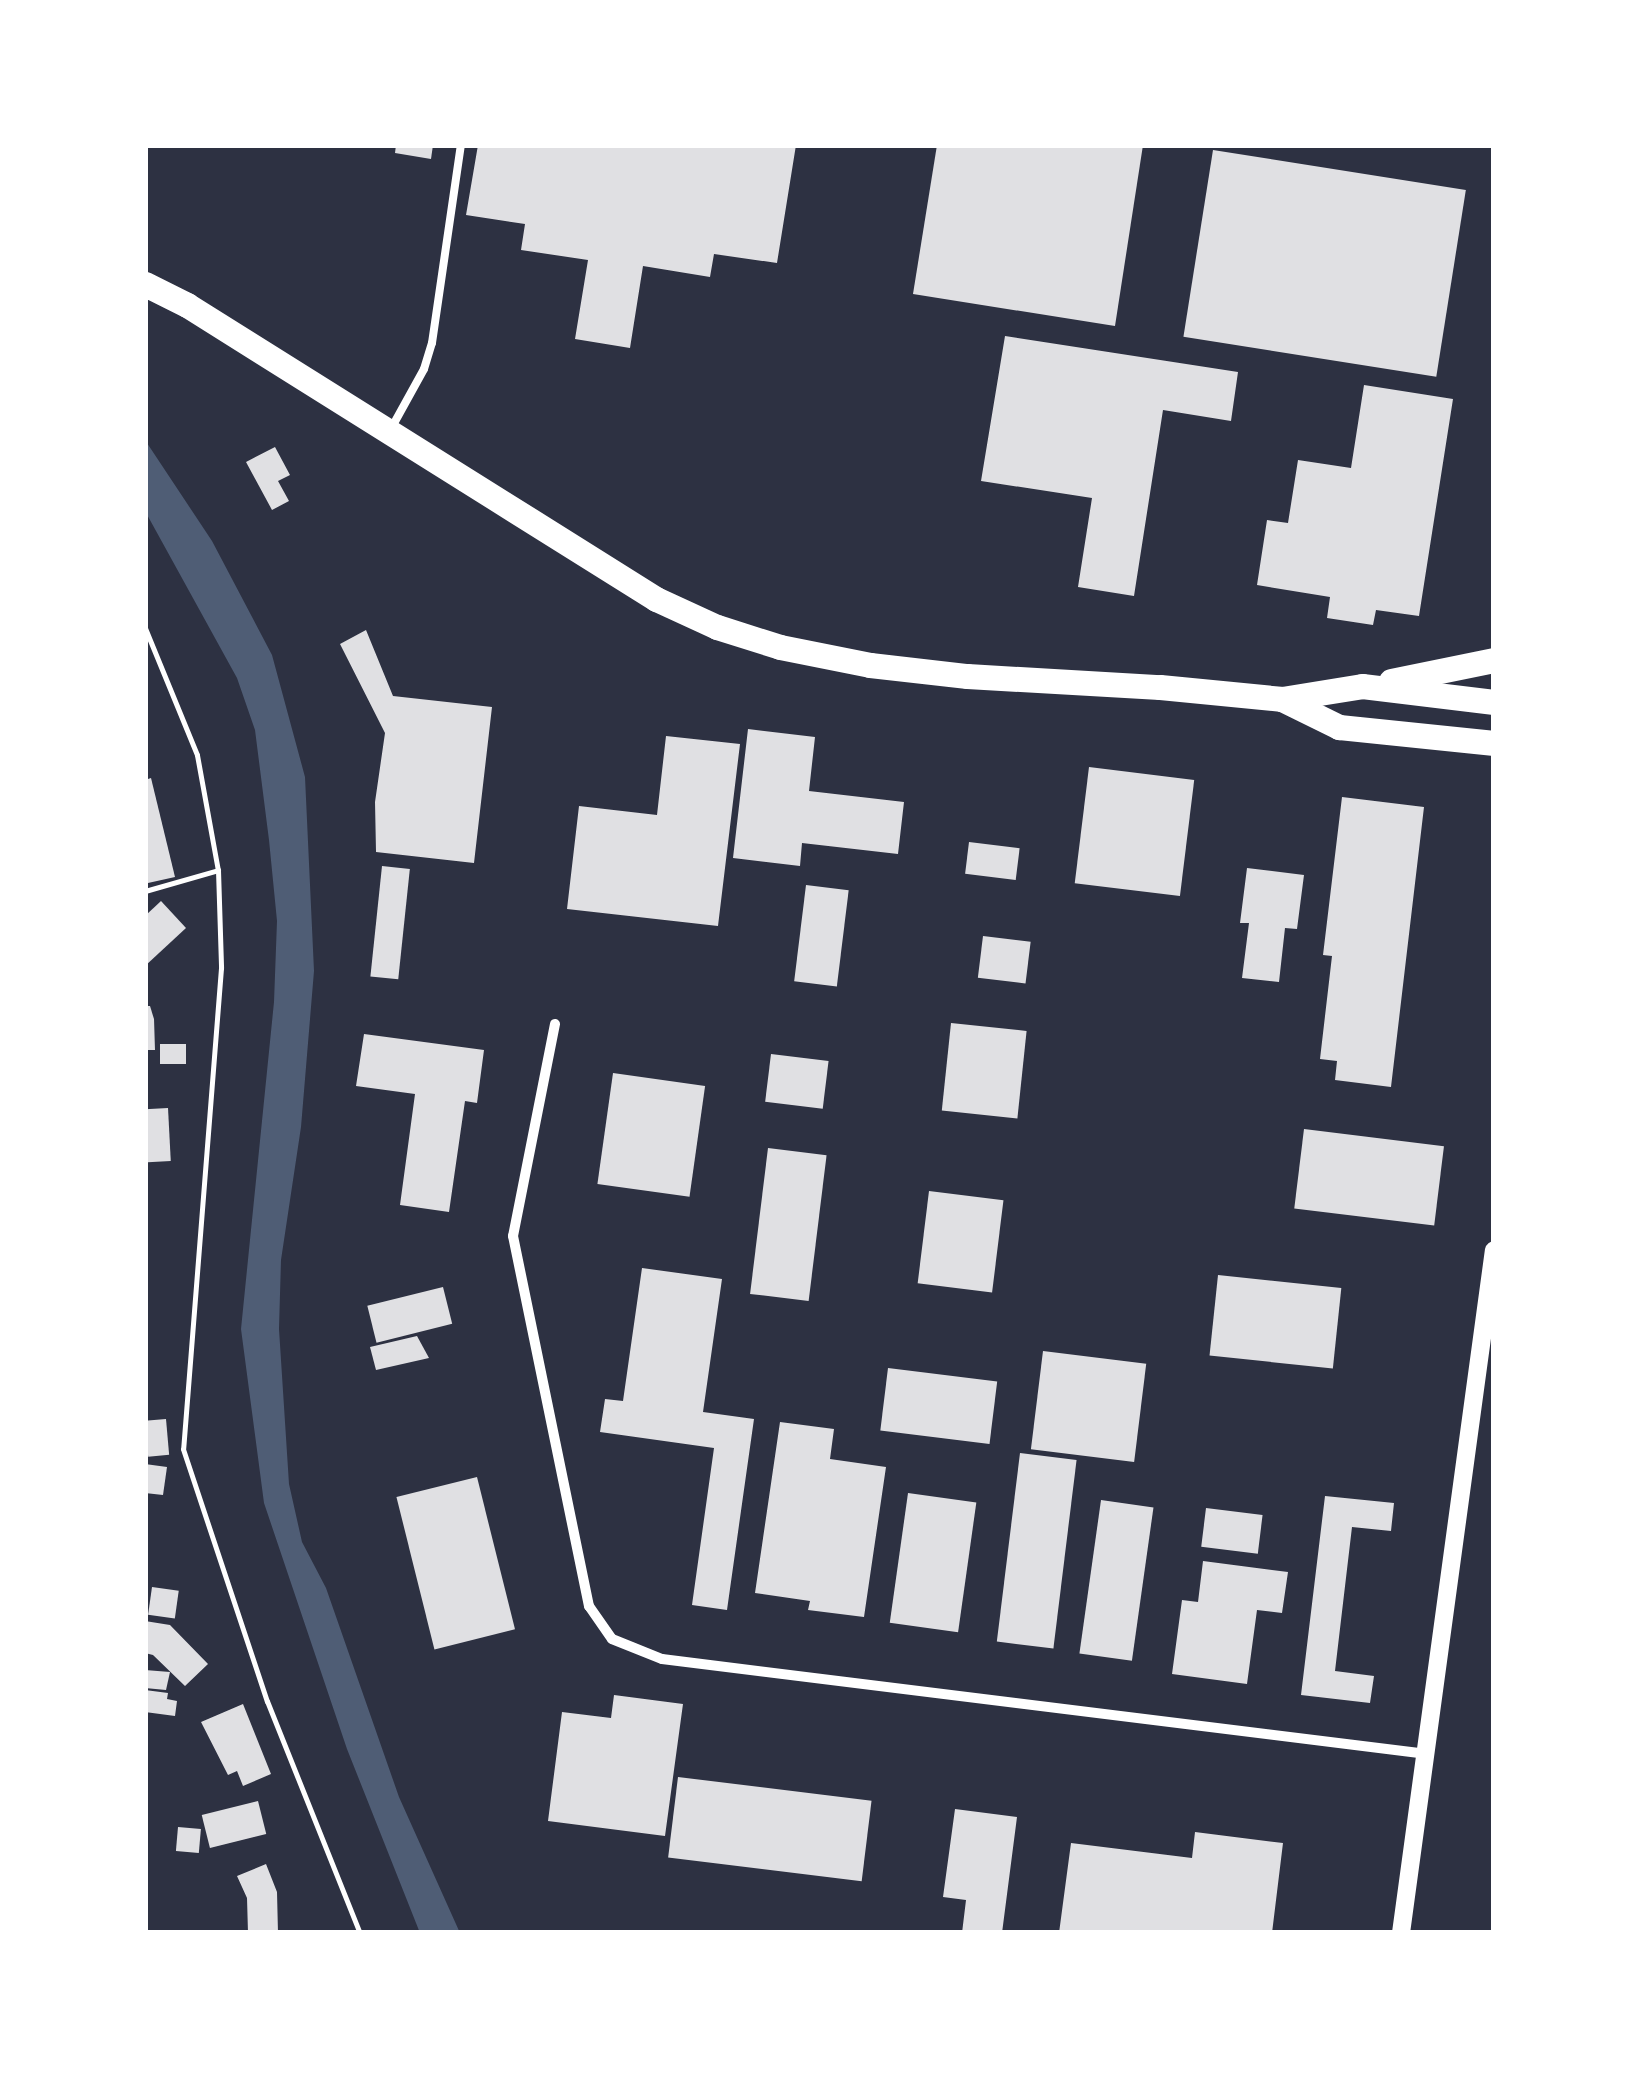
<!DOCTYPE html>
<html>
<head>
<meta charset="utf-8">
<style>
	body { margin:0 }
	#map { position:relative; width:1639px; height:2078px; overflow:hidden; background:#2d3142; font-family:"Fira Sans",sans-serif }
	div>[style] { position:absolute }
	.water>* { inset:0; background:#4f5d75 }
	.building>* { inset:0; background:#e0e0e3; transform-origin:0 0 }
	.path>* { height:5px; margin:-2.5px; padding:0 2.5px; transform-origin:2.5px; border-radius:2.5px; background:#fff }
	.service>* { height:8px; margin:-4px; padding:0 4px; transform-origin:4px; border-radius:4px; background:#fff }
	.minor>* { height:10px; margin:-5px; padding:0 5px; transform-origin:5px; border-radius:5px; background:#fff }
	.tertiary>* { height:18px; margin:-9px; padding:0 9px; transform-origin:9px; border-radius:9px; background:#fff }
	.trunk>* { height:25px; margin:-12.5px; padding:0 12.5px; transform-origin:12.5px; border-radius:12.5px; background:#fff }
	span { translate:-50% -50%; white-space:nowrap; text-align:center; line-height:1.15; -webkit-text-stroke:8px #fff; paint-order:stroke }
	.frame { position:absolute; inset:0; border:148px solid #fff; pointer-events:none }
</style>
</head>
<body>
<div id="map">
	<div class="water">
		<div style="clip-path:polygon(145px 440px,212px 541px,272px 655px,305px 777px,314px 971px,301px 1127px,281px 1260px,279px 1329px,289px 1484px,302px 1542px,326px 1588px,399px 1797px,460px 1933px,420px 1933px,347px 1749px,264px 1503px,241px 1329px,274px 1002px,277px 921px,269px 840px,255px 730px,237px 678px,145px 511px)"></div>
	</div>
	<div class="building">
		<div style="clip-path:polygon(396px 145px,433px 145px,431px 159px,395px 153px)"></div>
		<div style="clip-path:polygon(478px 145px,796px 145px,777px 263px,714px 254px,710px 277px,643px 266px,630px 348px,575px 339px,588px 260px,521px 250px,525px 224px,466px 215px)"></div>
		<div style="clip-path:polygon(937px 145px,1143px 145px,1115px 326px,913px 294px)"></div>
		<div style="left:1213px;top:150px;width:256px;height:189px;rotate:9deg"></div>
		<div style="clip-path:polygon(1005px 336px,1238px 372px,1231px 421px,1163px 410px,1134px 596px,1078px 587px,1092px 498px,981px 481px)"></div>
		<div style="clip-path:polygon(1364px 385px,1453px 399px,1419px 616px,1376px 610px,1373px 625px,1327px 618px,1330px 597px,1257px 585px,1267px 520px,1288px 523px,1298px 460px,1351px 468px)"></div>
		<div style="clip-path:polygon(275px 447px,290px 475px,278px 481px,289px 501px,272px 510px,246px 462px)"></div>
		<div style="clip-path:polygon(366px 630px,393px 696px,492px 707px,474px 863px,376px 852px,375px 802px,385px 733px,340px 644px)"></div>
		<div style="clip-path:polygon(748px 729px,815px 737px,809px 791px,904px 802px,898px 854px,802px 843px,800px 866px,733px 858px)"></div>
		<div style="clip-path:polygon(666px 736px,740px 744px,718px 926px,567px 909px,579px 806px,657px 815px)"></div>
		<div style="left:1089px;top:767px;width:106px;height:117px;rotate:7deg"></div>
		<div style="clip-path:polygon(151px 778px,175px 877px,148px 883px,145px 780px)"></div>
		<div style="clip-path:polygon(1342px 797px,1424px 807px,1391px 1087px,1335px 1080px,1337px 1061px,1320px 1059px,1332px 956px,1323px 955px)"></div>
		<div style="left:969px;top:842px;width:51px;height:32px;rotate:7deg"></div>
		<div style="left:382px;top:866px;width:28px;height:111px;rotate:6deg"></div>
		<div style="clip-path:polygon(1247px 868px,1304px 875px,1297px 929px,1285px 928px,1279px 982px,1242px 978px,1249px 923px,1240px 923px)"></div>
		<div style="left:806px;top:885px;width:43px;height:97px;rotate:7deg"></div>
		<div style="clip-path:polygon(161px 901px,186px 928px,145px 966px,145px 916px)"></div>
		<div style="left:983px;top:936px;width:48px;height:42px;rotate:7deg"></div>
		<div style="clip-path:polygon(145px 1006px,150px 1006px,154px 1019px,155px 1050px,145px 1050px)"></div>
		<div style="left:951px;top:1023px;width:76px;height:88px;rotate:6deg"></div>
		<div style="clip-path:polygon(364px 1034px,484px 1050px,477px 1103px,465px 1101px,449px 1212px,400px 1205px,415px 1094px,356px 1086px)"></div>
		<div style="left:160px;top:1044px;width:26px;height:20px"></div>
		<div style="left:771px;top:1054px;width:58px;height:48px;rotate:7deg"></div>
		<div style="left:613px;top:1073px;width:93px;height:112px;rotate:8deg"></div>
		<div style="left:168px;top:1108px;width:53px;height:23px;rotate:87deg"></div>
		<div style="left:1304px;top:1129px;width:141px;height:80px;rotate:7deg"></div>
		<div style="left:768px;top:1148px;width:59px;height:147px;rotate:7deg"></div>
		<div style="left:929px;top:1191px;width:75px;height:93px;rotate:7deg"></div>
		<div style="clip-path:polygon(642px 1268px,722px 1279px,703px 1412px,754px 1419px,727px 1610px,692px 1605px,714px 1448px,600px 1432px,605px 1399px,623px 1401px)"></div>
		<div style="left:1218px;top:1275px;width:124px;height:81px;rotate:6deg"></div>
		<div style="left:443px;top:1287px;width:38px;height:78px;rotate:76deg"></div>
		<div style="clip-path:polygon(417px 1336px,429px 1358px,376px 1370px,370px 1347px)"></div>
		<div style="left:1043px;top:1351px;width:104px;height:99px;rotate:7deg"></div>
		<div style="left:888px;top:1368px;width:110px;height:63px;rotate:7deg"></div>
		<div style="left:166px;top:1419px;width:36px;height:21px;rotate:85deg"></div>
		<div style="clip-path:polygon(780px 1422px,834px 1429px,830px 1459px,886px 1467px,864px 1617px,808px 1610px,810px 1601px,755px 1593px)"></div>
		<div style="left:1020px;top:1453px;width:57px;height:190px;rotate:7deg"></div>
		<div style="clip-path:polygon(145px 1464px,167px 1467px,163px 1495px,145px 1493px)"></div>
		<div style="left:477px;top:1477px;width:157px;height:83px;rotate:76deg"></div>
		<div style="left:908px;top:1493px;width:69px;height:131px;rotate:8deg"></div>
		<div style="clip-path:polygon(1325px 1496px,1394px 1503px,1391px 1531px,1352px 1527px,1335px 1671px,1374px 1676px,1370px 1703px,1301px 1695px)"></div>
		<div style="left:1101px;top:1500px;width:53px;height:155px;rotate:8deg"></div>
		<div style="left:1206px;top:1508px;width:57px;height:39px;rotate:7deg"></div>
		<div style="clip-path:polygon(1203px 1561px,1288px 1572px,1282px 1613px,1257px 1610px,1247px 1684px,1172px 1674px,1182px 1600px,1198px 1602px)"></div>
		<div style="left:152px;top:1587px;width:27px;height:28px;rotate:8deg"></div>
		<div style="clip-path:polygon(145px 1621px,170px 1625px,208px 1664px,185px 1686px,153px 1655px,145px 1653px)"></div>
		<div style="clip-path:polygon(145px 1670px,170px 1672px,166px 1690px,145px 1688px)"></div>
		<div style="clip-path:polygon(145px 1690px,168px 1693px,167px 1699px,177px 1701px,175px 1716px,145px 1712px)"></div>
		<div style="clip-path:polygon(614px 1695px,683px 1704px,665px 1836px,548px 1821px,562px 1712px,611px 1718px)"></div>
		<div style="clip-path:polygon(243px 1704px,271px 1774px,243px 1786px,237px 1771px,228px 1775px,201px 1722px)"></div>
		<div style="left:678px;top:1777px;width:195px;height:81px;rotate:7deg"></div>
		<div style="left:258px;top:1801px;width:34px;height:58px;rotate:76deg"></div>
		<div style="clip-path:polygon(955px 1809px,1017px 1817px,1002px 1933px,962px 1933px,966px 1900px,943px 1897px)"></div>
		<div style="left:178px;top:1827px;width:23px;height:24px;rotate:5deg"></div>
		<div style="clip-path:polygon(1195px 1832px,1283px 1843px,1272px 1933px,1059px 1933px,1071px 1843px,1192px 1858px)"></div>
		<div style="clip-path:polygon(266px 1864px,277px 1892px,278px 1933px,248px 1933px,247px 1898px,237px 1876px)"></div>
	</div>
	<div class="path">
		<div style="left:145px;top:628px;width:137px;rotate:67.7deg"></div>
		<div style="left:197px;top:755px;width:117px;rotate:79.7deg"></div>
		<div style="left:218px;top:870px;width:98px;rotate:88.2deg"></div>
		<div style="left:221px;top:968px;width:482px;rotate:94.5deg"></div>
		<div style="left:183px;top:1449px;width:266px;rotate:71.6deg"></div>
		<div style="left:267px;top:1701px;width:250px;rotate:68.2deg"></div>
		<div style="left:145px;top:891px;width:76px;rotate:-16deg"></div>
	</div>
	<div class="service">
		<div style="left:392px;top:427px;width:66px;rotate:-61.1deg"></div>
		<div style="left:424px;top:369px;width:27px;rotate:-73deg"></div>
		<div style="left:432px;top:343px;width:200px;rotate:-81.7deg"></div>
	</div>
	<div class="minor">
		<div style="left:555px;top:1024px;width:216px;rotate:101.2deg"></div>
		<div style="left:513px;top:1236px;width:378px;rotate:78.4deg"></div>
		<div style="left:589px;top:1606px;width:40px;rotate:55.1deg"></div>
		<div style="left:612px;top:1639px;width:54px;rotate:21.8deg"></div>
		<div style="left:662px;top:1659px;width:771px;rotate:7.08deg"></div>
	</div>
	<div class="tertiary">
		<div style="left:1401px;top:1933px;width:689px;rotate:-82.25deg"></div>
	</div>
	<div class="trunk">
		<div style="left:145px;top:284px;width:47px;rotate:26.6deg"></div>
		<div style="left:187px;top:305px;width:554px;rotate:32.08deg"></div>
		<div style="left:656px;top:599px;width:67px;rotate:24.7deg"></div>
		<div style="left:717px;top:627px;width:66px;rotate:17.6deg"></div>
		<div style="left:780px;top:647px;width:92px;rotate:11.3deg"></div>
		<div style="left:870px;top:665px;width:98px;rotate:6.5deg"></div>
		<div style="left:967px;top:676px;width:193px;rotate:3.3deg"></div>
		<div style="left:1160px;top:687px;width:123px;rotate:5.6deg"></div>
		<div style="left:1282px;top:699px;width:81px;rotate:-9.2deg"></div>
		<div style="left:1362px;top:686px;width:133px;rotate:6.9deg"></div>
		<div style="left:1391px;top:681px;width:105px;rotate:-11.5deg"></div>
		<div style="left:1282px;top:699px;width:64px;rotate:26.2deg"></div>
		<div style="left:1339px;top:727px;width:156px;rotate:5.9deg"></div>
	</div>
	<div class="frame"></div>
</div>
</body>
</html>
